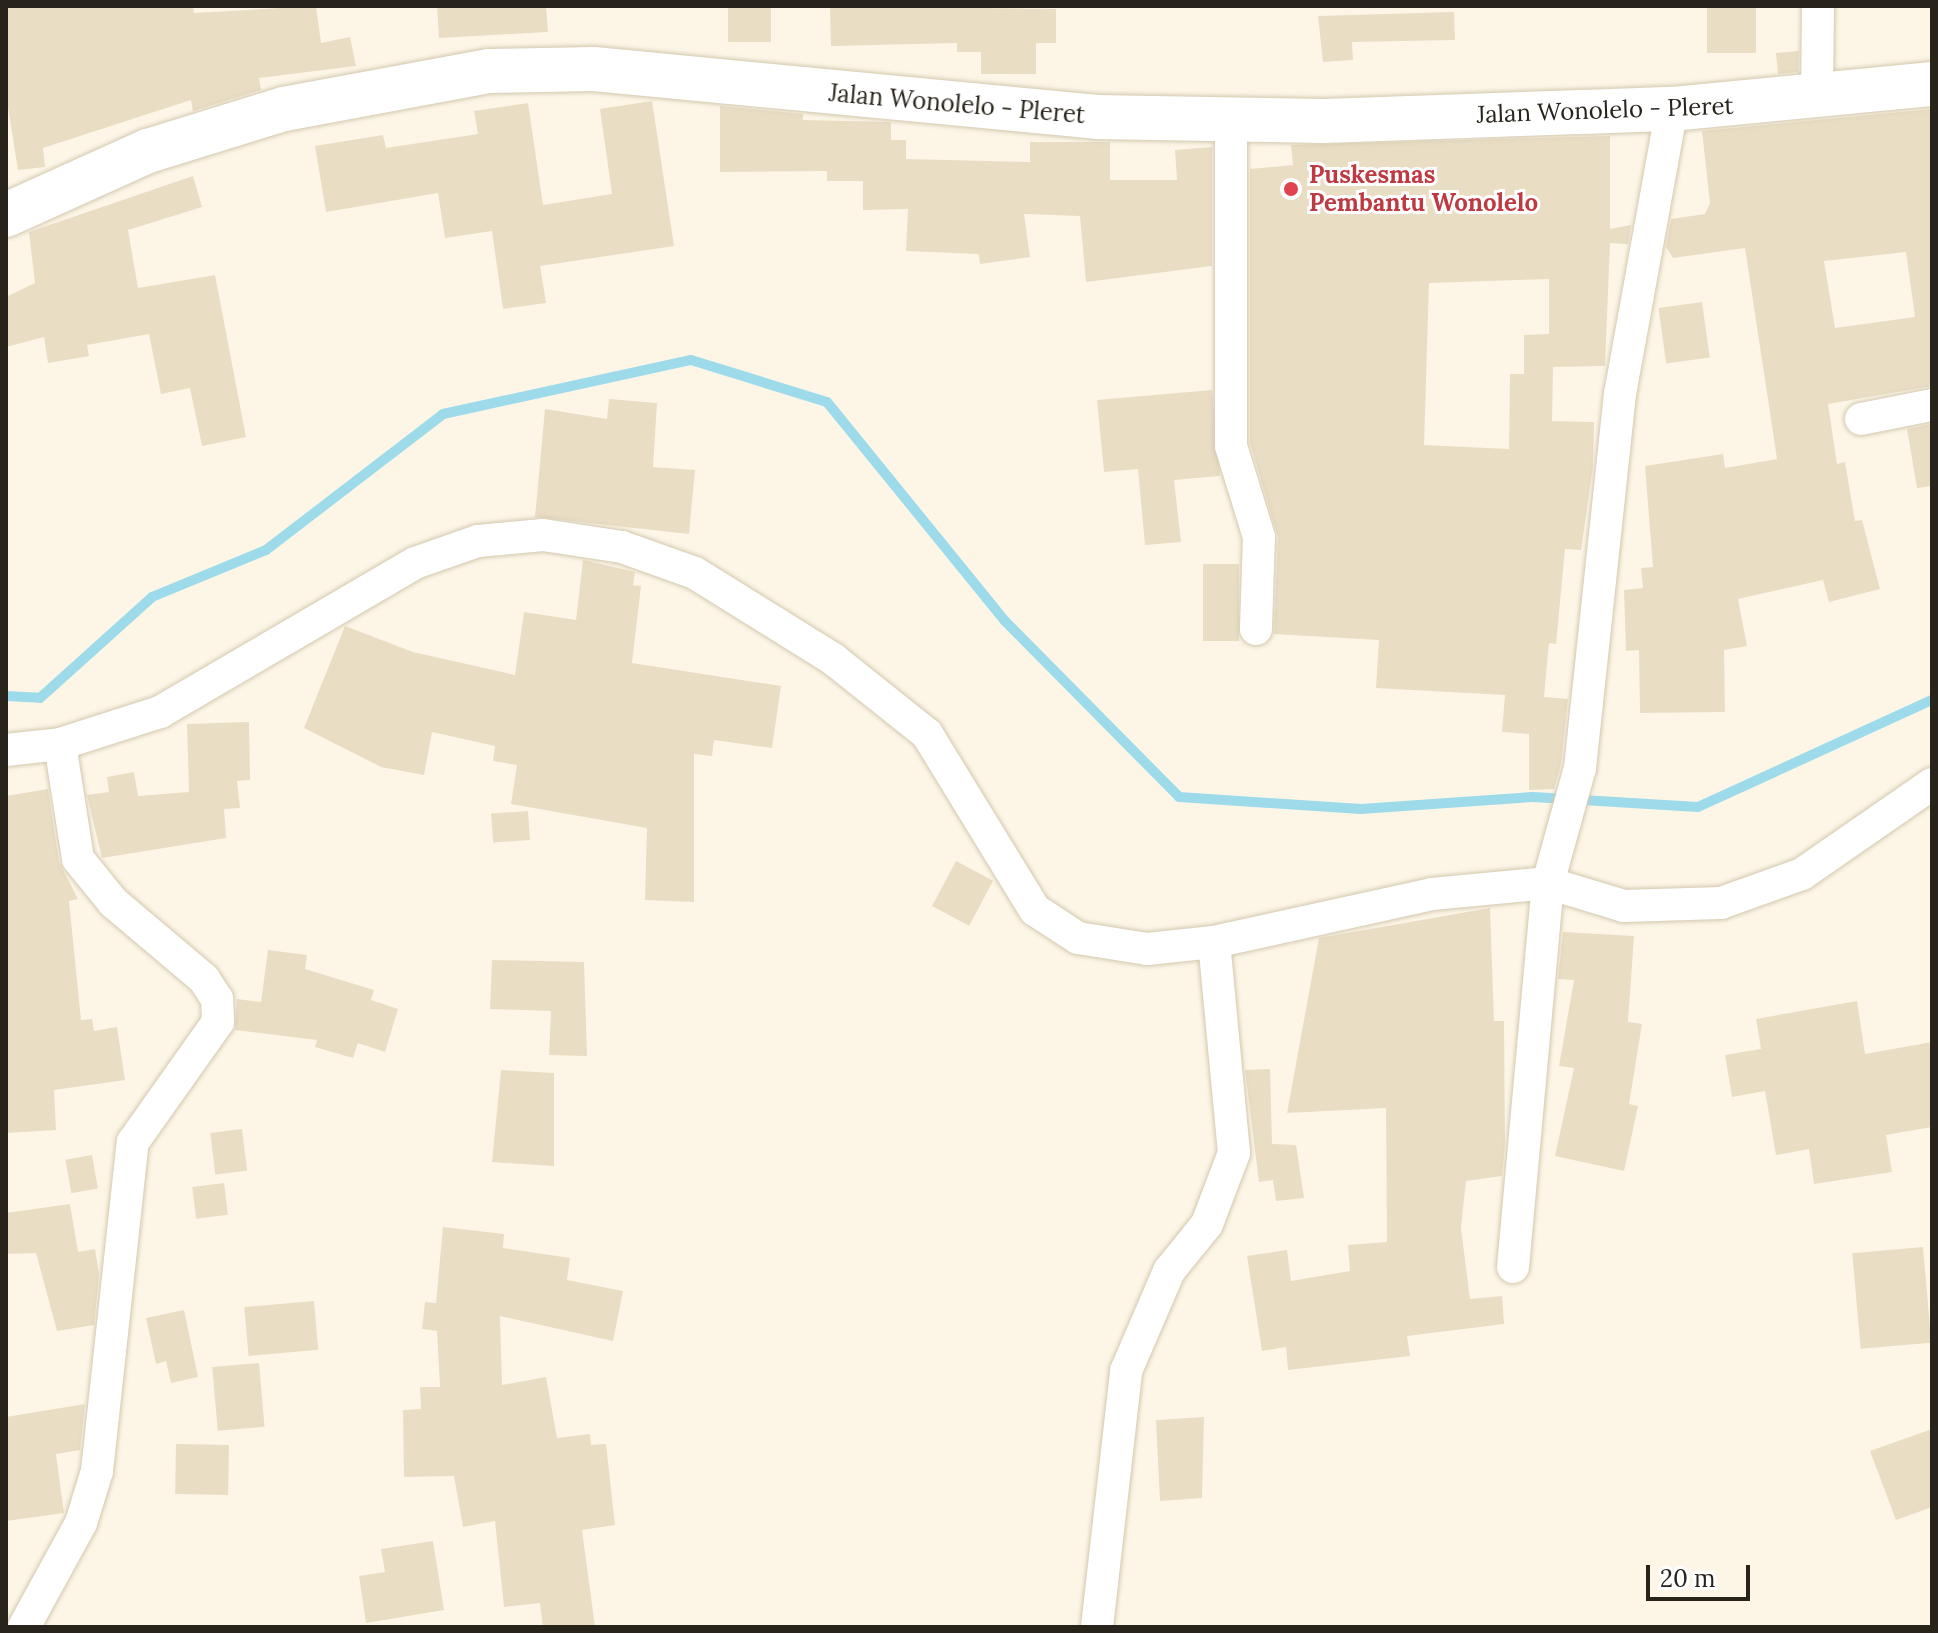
<!DOCTYPE html>
<html>
<head>
<meta charset="utf-8">
<style>
	body { margin:0 }
	#map { position:relative; width:1938px; height:1633px; overflow:hidden; background:#fdf6e7; font-family:Lora,serif }
	div>[style] { position:absolute }
	.stream>* { height:10px; margin:-5px; padding:0 5px; transform-origin:5px; border-radius:5px; background:#9ddbeb }
	.building>* { inset:0; background:#e9ddc4; transform-origin:0 0 }
	.roads { filter:drop-shadow(0 0 2px #d3c8af) drop-shadow(0 0 2px #d3c8af) }
	.street>* { height:32px; margin:-16px; padding:0 16px; transform-origin:16px; border-radius:16px; background:#fff }
	.secondary>* { height:44px; margin:-22px; padding:0 22px; transform-origin:22px; border-radius:22px; background:#fff }
	.dots>* { width:22px; height:22px; translate:-50% -50%; box-sizing:border-box; border:4px solid #fff; border-radius:50% }
	span { translate:-50% -50%; white-space:nowrap; text-align:center; line-height:1.15; -webkit-text-stroke:6px #fff; paint-order:stroke }
	.street-label { font-size:24px; color:#29241b }
	.health-label { font-size:24px; color:#be3a42; font-weight:700 }
	.left { translate:0 -50%; text-align:left }
	.frame { position:absolute; inset:0; border:8px solid #29241b; pointer-events:none }
	.scale { position:absolute; left:1646px; top:1565px; width:104px; height:36px; box-sizing:border-box; border:4px solid #29241b; border-top:0; padding-left:10px; font-size:24px; line-height:28px; white-space:nowrap; color:#29241b; -webkit-text-stroke:6px #fff; paint-order:stroke }
</style>
</head>
<body>
<div id="map">
	<div class="stream">
		<div style="left:6px;top:696px;width:34px;rotate:3deg"></div>
		<div style="left:40px;top:698px;width:151px;rotate:-42deg"></div>
		<div style="left:152px;top:597px;width:123px;rotate:-22.4deg"></div>
		<div style="left:266px;top:550px;width:223px;rotate:-37.5deg"></div>
		<div style="left:443px;top:414px;width:254px;rotate:-12.3deg"></div>
		<div style="left:691px;top:360px;width:142px;rotate:17.2deg"></div>
		<div style="left:827px;top:402px;width:282px;rotate:50.9deg"></div>
		<div style="left:1005px;top:621px;width:247px;rotate:45.3deg"></div>
		<div style="left:1179px;top:797px;width:182px;rotate:3.8deg"></div>
		<div style="left:1361px;top:809px;width:172px;rotate:-4deg"></div>
		<div style="left:1533px;top:797px;width:165px;rotate:3.5deg"></div>
		<div style="left:1698px;top:807px;width:257px;rotate:-24.6deg"></div>
	</div>
	<div class="building">
		<div style="clip-path:polygon(6px 6px,193px 6px,194px 13px,316px 6px,321px 43px,350px 37px,356px 66px,259px 78px,261px 90px,193px 111px,191px 100px,43px 148px,45px 167px,18px 170px,6px 95px)"></div>
		<div style="clip-path:polygon(437px 6px,546px 6px,548px 32px,439px 38px)"></div>
		<div style="left:728px;top:6px;width:43px;height:36px"></div>
		<div style="clip-path:polygon(830px 6px,1056px 9px,1056px 43px,1036px 43px,1036px 74px,981px 74px,981px 52px,957px 52px,957px 43px,831px 46px)"></div>
		<div style="left:1707px;top:6px;width:49px;height:47px"></div>
		<div style="clip-path:polygon(1454px 12px,1455px 40px,1352px 42px,1353px 60px,1323px 62px,1318px 16px)"></div>
		<div style="clip-path:polygon(1799px 51px,1798px 72px,1778px 74px,1776px 53px)"></div>
		<div style="clip-path:polygon(652px 101px,674px 246px,540px 266px,546px 303px,503px 309px,492px 231px,445px 238px,438px 193px,326px 212px,315px 146px,383px 135px,386px 148px,478px 134px,474px 111px,528px 103px,543px 205px,612px 194px,600px 109px)"></div>
		<div style="clip-path:polygon(720px 106px,803px 114px,803px 120px,891px 122px,891px 140px,906px 140px,906px 159px,1030px 162px,1030px 142px,1110px 142px,1110px 180px,1177px 180px,1175px 150px,1212px 147px,1212px 266px,1086px 282px,1080px 216px,1024px 214px,1030px 257px,980px 264px,979px 254px,906px 251px,908px 209px,863px 210px,863px 181px,827px 181px,827px 171px,720px 172px)"></div>
		<div style="clip-path:polygon(evenodd,1932px 109px,1932px 386px,1828px 404px,1837px 464px,1845px 462px,1855px 521px,1862px 520px,1880px 589px,1829px 602px,1823px 580px,1738px 599px,1747px 646px,1724px 650px,1725px 712px,1640px 713px,1639px 650px,1626px 651px,1624px 590px,1643px 588px,1641px 568px,1653px 567px,1645px 466px,1723px 454px,1725px 468px,1777px 459px,1745px 248px,1673px 258px,1666px 247px,1671px 219px,1705px 214px,1710px 203px,1702px 131px,1932px 109px,1906px 252px,1915px 317px,1835px 328px,1824px 261px,1906px 252px)"></div>
		<div style="clip-path:polygon(evenodd,1610px 136px,1610px 229px,1631px 225px,1628px 244px,1610px 243px,1605px 366px,1553px 367px,1552px 421px,1594px 422px,1593px 466px,1581px 550px,1565px 549px,1556px 644px,1549px 643px,1544px 697px,1568px 699px,1561px 764px,1554px 789px,1529px 790px,1529px 734px,1502px 732px,1505px 695px,1376px 688px,1379px 640px,1274px 634px,1278px 537px,1250px 443px,1250px 169px,1293px 165px,1291px 145px,1610px 136px,1549px 279px,1549px 334px,1524px 335px,1524px 374px,1510px 374px,1509px 449px,1424px 445px,1429px 283px,1549px 279px)"></div>
		<div style="clip-path:polygon(193px 176px,202px 207px,128px 230px,138px 288px,215px 275px,246px 437px,202px 446px,190px 388px,161px 394px,149px 334px,87px 345px,89px 356px,48px 363px,44px 337px,6px 347px,6px 297px,35px 283px,29px 232px)"></div>
		<div style="left:1702px;top:302px;width:56px;height:44px;rotate:82deg"></div>
		<div style="clip-path:polygon(1212px 390px,1220px 476px,1174px 480px,1181px 542px,1145px 545px,1138px 469px,1104px 472px,1097px 400px)"></div>
		<div style="clip-path:polygon(609px 399px,657px 403px,653px 467px,695px 470px,689px 534px,535px 517px,545px 409px,607px 419px)"></div>
		<div style="clip-path:polygon(1932px 424px,1932px 486px,1917px 488px,1907px 429px)"></div>
		<div style="clip-path:polygon(583px 560px,635px 572px,633px 585px,641px 586px,632px 663px,781px 686px,772px 748px,714px 740px,712px 756px,694px 754px,694px 902px,645px 900px,647px 828px,511px 804px,517px 765px,493px 761px,495px 746px,432px 732px,424px 775px,381px 767px,304px 728px,345px 626px,413px 652px,515px 675px,524px 612px,576px 620px)"></div>
		<div style="left:1203px;top:564px;width:36px;height:77px"></div>
		<div style="clip-path:polygon(249px 722px,250px 780px,237px 781px,240px 808px,224px 809px,226px 838px,102px 858px,87px 795px,109px 792px,107px 777px,134px 772px,138px 796px,189px 792px,187px 724px)"></div>
		<div style="clip-path:polygon(48px 789px,59px 862px,78px 899px,69px 901px,81px 1020px,92px 1019px,94px 1031px,117px 1027px,125px 1080px,54px 1090px,56px 1130px,6px 1133px,6px 796px)"></div>
		<div style="left:528px;top:811px;width:29px;height:37px;rotate:86deg"></div>
		<div style="left:956px;top:861px;width:42px;height:51px;rotate:28deg"></div>
		<div style="clip-path:polygon(1490px 908px,1494px 1021px,1504px 1021px,1505px 1144px,1502px 1176px,1466px 1181px,1461px 1228px,1470px 1299px,1502px 1296px,1504px 1324px,1407px 1336px,1410px 1356px,1288px 1370px,1286px 1347px,1262px 1351px,1247px 1256px,1287px 1250px,1291px 1281px,1350px 1271px,1348px 1245px,1387px 1242px,1386px 1108px,1287px 1113px,1319px 938px)"></div>
		<div style="clip-path:polygon(1563px 932px,1634px 936px,1628px 1022px,1642px 1024px,1629px 1104px,1638px 1106px,1624px 1171px,1555px 1156px,1574px 1068px,1559px 1066px,1574px 980px,1558px 979px)"></div>
		<div style="clip-path:polygon(268px 950px,307px 955px,305px 969px,374px 990px,371px 1000px,398px 1009px,385px 1052px,358px 1043px,353px 1058px,315px 1047px,317px 1040px,235px 1030px,237px 999px,261px 1002px)"></div>
		<div style="clip-path:polygon(492px 960px,584px 962px,587px 1056px,549px 1055px,551px 1011px,490px 1009px)"></div>
		<div style="clip-path:polygon(1857px 1001px,1865px 1054px,1932px 1042px,1932px 1127px,1886px 1135px,1892px 1172px,1814px 1184px,1809px 1149px,1776px 1155px,1765px 1091px,1732px 1097px,1725px 1055px,1761px 1049px,1756px 1019px)"></div>
		<div style="clip-path:polygon(1270px 1069px,1272px 1144px,1296px 1145px,1304px 1198px,1276px 1201px,1273px 1180px,1259px 1182px,1245px 1070px)"></div>
		<div style="clip-path:polygon(501px 1070px,554px 1073px,554px 1166px,492px 1162px)"></div>
		<div style="left:242px;top:1129px;width:42px;height:32px;rotate:83deg"></div>
		<div style="left:92px;top:1155px;width:34px;height:27px;rotate:80deg"></div>
		<div style="left:224px;top:1183px;width:32px;height:32px;rotate:83deg"></div>
		<div style="clip-path:polygon(70px 1204px,78px 1252px,95px 1249px,99px 1274px,94px 1325px,57px 1331px,36px 1253px,6px 1254px,6px 1213px)"></div>
		<div style="clip-path:polygon(443px 1227px,504px 1234px,503px 1248px,570px 1258px,567px 1280px,623px 1291px,613px 1341px,500px 1316px,502px 1385px,546px 1377px,557px 1438px,590px 1434px,591px 1445px,606px 1444px,615px 1525px,582px 1530px,595px 1627px,543px 1627px,540px 1603px,504px 1607px,495px 1521px,463px 1527px,454px 1476px,404px 1477px,403px 1410px,421px 1409px,420px 1387px,440px 1387px,437px 1331px,422px 1329px,425px 1302px,436px 1303px)"></div>
		<div style="left:1923px;top:1247px;width:96px;height:71px;rotate:85deg"></div>
		<div style="left:314px;top:1301px;width:49px;height:70px;rotate:85deg"></div>
		<div style="clip-path:polygon(184px 1310px,198px 1377px,171px 1383px,166px 1361px,156px 1364px,146px 1318px)"></div>
		<div style="left:259px;top:1363px;width:64px;height:47px;rotate:85deg"></div>
		<div style="clip-path:polygon(85px 1404px,80px 1450px,56px 1454px,64px 1513px,6px 1521px,6px 1417px)"></div>
		<div style="clip-path:polygon(1204px 1417px,1202px 1498px,1160px 1501px,1156px 1420px)"></div>
		<div style="clip-path:polygon(1932px 1429px,1932px 1507px,1896px 1520px,1870px 1451px)"></div>
		<div style="left:176px;top:1444px;width:53px;height:50px;rotate:1deg"></div>
		<div style="clip-path:polygon(433px 1541px,444px 1610px,366px 1623px,359px 1576px,385px 1572px,381px 1549px)"></div>
	</div>
	<div class="roads">
		<div class="street">
			<div style="left:1817px;top:100px;width:94px;rotate:-89.4deg"></div>
			<div style="left:1231px;top:120px;width:326px;rotate:90deg"></div>
			<div style="left:1231px;top:446px;width:95px;rotate:72.9deg"></div>
			<div style="left:1259px;top:537px;width:92px;rotate:91.9deg"></div>
			<div style="left:1861px;top:419px;width:72px;rotate:-11.2deg"></div>
			<div style="left:6px;top:750px;width:54px;rotate:-6.3deg"></div>
			<div style="left:60px;top:744px;width:105px;rotate:-17.7deg"></div>
			<div style="left:160px;top:712px;width:295px;rotate:-30.3deg"></div>
			<div style="left:415px;top:563px;width:67px;rotate:-19.2deg"></div>
			<div style="left:478px;top:541px;width:65px;rotate:-5.3deg"></div>
			<div style="left:543px;top:535px;width:80px;rotate:8.6deg"></div>
			<div style="left:622px;top:547px;width:77px;rotate:19.6deg"></div>
			<div style="left:695px;top:573px;width:163px;rotate:31.9deg"></div>
			<div style="left:833px;top:659px;width:120px;rotate:38.6deg"></div>
			<div style="left:927px;top:734px;width:206px;rotate:58.5deg"></div>
			<div style="left:1035px;top:910px;width:51px;rotate:33.1deg"></div>
			<div style="left:1078px;top:938px;width:70px;rotate:9.1deg"></div>
			<div style="left:1147px;top:949px;width:67px;rotate:-6deg"></div>
			<div style="left:1214px;top:942px;width:223px;rotate:-12.4deg"></div>
			<div style="left:1432px;top:894px;width:117px;rotate:-5.4deg"></div>
			<div style="left:1548px;top:883px;width:79px;rotate:16.8deg"></div>
			<div style="left:1624px;top:906px;width:97px;rotate:-1.8deg"></div>
			<div style="left:1721px;top:903px;width:86px;rotate:-19.7deg"></div>
			<div style="left:1802px;top:874px;width:158px;rotate:-34.7deg"></div>
			<div style="left:1513px;top:1267px;width:386px;rotate:-84.8deg"></div>
			<div style="left:1548px;top:883px;width:119px;rotate:-74.5deg"></div>
			<div style="left:1580px;top:768px;width:376px;rotate:-83.9deg"></div>
			<div style="left:1620px;top:394px;width:290px;rotate:-79.7deg"></div>
			<div style="left:24px;top:1627px;width:119px;rotate:-61.3deg"></div>
			<div style="left:81px;top:1523px;width:54px;rotate:-72.9deg"></div>
			<div style="left:97px;top:1471px;width:331px;rotate:-83.8deg"></div>
			<div style="left:133px;top:1142px;width:147px;rotate:-54.7deg"></div>
			<div style="left:218px;top:1022px;width:23px;rotate:-92deg"></div>
			<div style="left:217px;top:999px;width:24px;rotate:-123deg"></div>
			<div style="left:204px;top:979px;width:119px;rotate:-139.8deg"></div>
			<div style="left:113px;top:902px;width:55px;rotate:-129.1deg"></div>
			<div style="left:78px;top:859px;width:116px;rotate:-98.9deg"></div>
			<div style="left:1097px;top:1627px;width:258px;rotate:-83.5deg"></div>
			<div style="left:1126px;top:1371px;width:109px;rotate:-66.7deg"></div>
			<div style="left:1169px;top:1271px;width:60px;rotate:-51deg"></div>
			<div style="left:1207px;top:1224px;width:76px;rotate:-69.2deg"></div>
			<div style="left:1234px;top:1153px;width:212px;rotate:-95.4deg"></div>
		</div>
		<div class="secondary">
			<div style="left:6px;top:215px;width:156px;rotate:-24.3deg"></div>
			<div style="left:148px;top:151px;width:142px;rotate:-17.2deg"></div>
			<div style="left:284px;top:109px;width:209px;rotate:-10.5deg"></div>
			<div style="left:490px;top:71px;width:104px;rotate:-1.1deg"></div>
			<div style="left:594px;top:69px;width:505px;rotate:5.45deg"></div>
			<div style="left:1097px;top:117px;width:227px;rotate:1deg"></div>
			<div style="left:1324px;top:121px;width:348px;rotate:-2deg"></div>
			<div style="left:1672px;top:109px;width:261px;rotate:-5.5deg"></div>
		</div>
	</div>
	<div class="dots">
		<div style="left:1291px;top:189px;background:#e0444e"></div>
	</div>
	<div class="street-label">
		<span style="left:957px;top:104px;rotate:5deg">Jalan Wonolelo - Pleret</span>
		<span style="left:1605px;top:110px;rotate:-2deg">Jalan Wonolelo - Pleret</span>
	</div>
	<div class="health-label">
		<span class="left" style="left:1309px;top:189px">Puskesmas<br>Pembantu Wonolelo</span>
	</div>
	<div class="frame"></div>
	<div class="scale">20 m</div>
</div>
</body>
</html>
